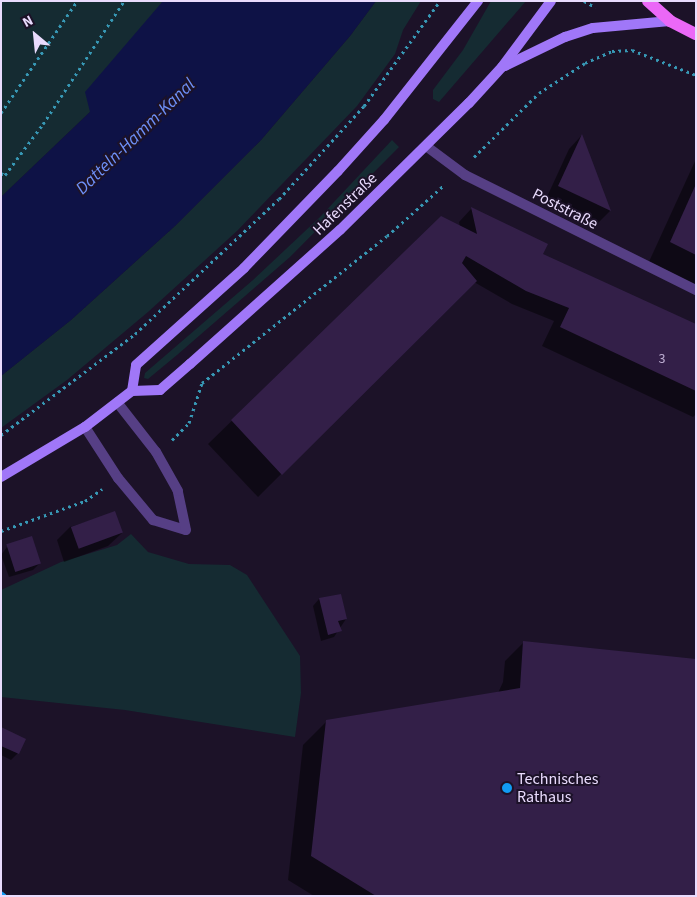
<!DOCTYPE html>
<html>
<head>
<meta charset="utf-8">
<style>
	body { margin:0 }
	#map { position:relative; width:697px; height:897px; overflow:hidden; background:#1c1228; font-family:"Source Sans 3",sans-serif }
	div>[style] { position:absolute }
	.green>* { inset:0; background:#152b32 }
	.water>* { inset:0; background:#0e1246 }
	.shadow>* { inset:0; background:#0007 }
	.building>* { inset:0; background:#331f48; transform-origin:0 0 }
	.path>* { height:3px; margin-top:-1.5px; transform-origin:0; background:repeating-linear-gradient(90deg,#3798b5 0 2.5px,transparent 0 6.5px) }
	.service>* { height:10px; margin:-5px; padding:0 5px; transform-origin:5px; border-radius:5px; background:#563f85 }
	.minor>* { height:10px; margin:-5px; padding:0 5px; transform-origin:5px; border-radius:5px; background:#563f85 }
	.secondary>* { height:10px; margin:-5px; padding:0 5px; transform-origin:5px; border-radius:5px; background:#a077f8 }
	.primary>* { height:12px; margin:-6px; padding:0 6px; transform-origin:6px; border-radius:6px; background:#eb68f7 }
	.rail>* { height:4px; margin-top:-2px; transform-origin:0; background:repeating-linear-gradient(90deg,#119bf3 0 8px,transparent 0 14px) }
	.dots>* { width:14px; height:14px; translate:-50% -50%; box-sizing:border-box; border:2px solid #1c1228; border-radius:50% }
	span { translate:-50% -50%; white-space:nowrap; text-align:center; line-height:1.15; -webkit-text-stroke:4px #1c1228; paint-order:stroke }
	.number-label { font-size:14px; color:#bcacd0 }
	.number-label span { -webkit-text-stroke-width:0 }
	.street-label { font-size:16px; color:#e9dbfd }
	.poi-label { font-size:16px; color:#e9dbfd }
	.left { translate:0 -50%; text-align:left }
	.water-label { font-size:18px; color:#6e90f8; font-style:italic }
	.frame { position:absolute; inset:0; border:2px solid #e9dbfd; pointer-events:none }
	.north { position:absolute; left:10px; top:10px; width:50px; height:50px; -webkit-text-stroke:4px #1c1228; paint-order:stroke; rotate:332deg; font-size:14px; font-weight:700; line-height:20px; text-align:center; color:#e9dbfd }
	.north::after { content:''; display:block; margin:auto; width:18px; height:22px; background:#e9dbfd; clip-path:polygon(50% 0,100% 100%,50% 72%,0 100%) }
</style>
</head>
<body>
<div id="map">
	<div class="green">
		<div style="clip-path:polygon(1px 1px,163px 1px,90px 112px,1px 197px)"></div>
		<div style="clip-path:polygon(376px 1px,421px 1px,403px 30px,395px 54px,357px 106px,237px 231px,148px 312px,67px 380px,1px 428px,1px 376px,71px 320px,176px 225px,261px 140px,350px 36px)"></div>
		<div style="clip-path:polygon(491px 1px,526px 1px,439px 102px,433px 99px,433px 90px,463px 50px)"></div>
		<div style="clip-path:polygon(392px 140px,399px 147px,290px 257px,177px 355px,148px 379px,144px 378px,145px 373px,253px 280px,320px 217px)"></div>
		<div style="clip-path:polygon(131px 534px,148px 552px,189px 564px,230px 565px,247px 575px,300px 656px,301px 693px,295px 737px,125px 710px,1px 697px,1px 590px,61px 562px,117px 545px)"></div>
	</div>
	<div class="water">
		<div style="clip-path:polygon(163px 1px,376px 1px,350px 36px,261px 140px,176px 225px,71px 320px,1px 376px,1px 197px,90px 112px,85px 92px)"></div>
	</div>
	<div class="shadow">
		<div style="clip-path:polygon(581px 136px,610px 211px,597px 224px,546px 199px,569px 149px)"></div>
		<div style="clip-path:polygon(696px 159px,696px 288px,647px 266px)"></div>
		<div style="clip-path:polygon(471px 209px,542px 255px,696px 325px,696px 414px,693px 417px,542px 346px,554px 321px,512px 304px,474px 282px,258px 497px,208px 444px,441px 217px,460px 227px,459px 222px)"></div>
		<div style="clip-path:polygon(114px 513px,122px 533px,108px 546px,64px 562px,57px 540px,70px 527px)"></div>
		<div style="clip-path:polygon(7px 547px,40px 563px,33px 570px,9px 577px,1px 555px)"></div>
		<div style="clip-path:polygon(319px 599px,346px 619px,334px 637px,321px 641px,313px 606px)"></div>
		<div style="clip-path:polygon(524px 642px,696px 896px,314px 896px,288px 880px,303px 745px,327px 721px,498px 693px,503px 682px,505px 661px)"></div>
		<div style="clip-path:polygon(1px 729px,18px 753px,11px 760px,1px 755px)"></div>
	</div>
	<div class="building">
		<div style="clip-path:polygon(582px 134px,611px 211px,558px 186px)"></div>
		<div style="clip-path:polygon(696px 184px,696px 255px,670px 242px)"></div>
		<div style="clip-path:polygon(471px 207px,548px 244px,543px 254px,696px 324px,696px 391px,560px 327px,569px 308px,526px 291px,466px 256px,462px 263px,477px 281px,282px 475px,231px 420px,441px 216px,477px 234px)"></div>
		<div style="left:115px;top:511px;width:23px;height:47px;rotate:70deg"></div>
		<div style="left:32px;top:536px;width:29px;height:27px;rotate:72deg"></div>
		<div style="clip-path:polygon(341px 594px,347px 619px,338px 621px,342px 631px,328px 635px,319px 598px)"></div>
		<div style="clip-path:polygon(523px 641px,696px 659px,696px 896px,376px 896px,311px 856px,326px 720px,520px 688px)"></div>
		<div style="clip-path:polygon(1px 727px,26px 739px,19px 754px,1px 746px)"></div>
	</div>
	<div class="path">
		<div style="left:584px;top:1px;width:13px;rotate:29deg"></div>
		<div style="left:1px;top:113px;width:135px;rotate:-55.8deg"></div>
		<div style="left:474px;top:157px;width:91px;rotate:-44.6deg"></div>
		<div style="left:539px;top:93px;width:55px;rotate:-33.1deg"></div>
		<div style="left:585px;top:63px;width:30px;rotate:-24deg"></div>
		<div style="left:612px;top:51px;width:20px;rotate:-3deg"></div>
		<div style="left:632px;top:50px;width:69px;rotate:21.3deg"></div>
		<div style="left:1px;top:173px;width:4px;rotate:27deg"></div>
		<div style="left:5px;top:175px;width:64px;rotate:-53.3deg"></div>
		<div style="left:43px;top:124px;width:147px;rotate:-56.6deg"></div>
		<div style="left:1px;top:435px;width:168px;rotate:-37deg"></div>
		<div style="left:135px;top:334px;width:197px;rotate:-43.2deg"></div>
		<div style="left:279px;top:199px;width:126px;rotate:-47.6deg"></div>
		<div style="left:364px;top:106px;width:130px;rotate:-54.1deg"></div>
		<div style="left:172px;top:440px;width:24px;rotate:-45deg"></div>
		<div style="left:189px;top:423px;width:42px;rotate:-72deg"></div>
		<div style="left:202px;top:383px;width:236px;rotate:-38.5deg"></div>
		<div style="left:387px;top:236px;width:76px;rotate:-41.8deg"></div>
		<div style="left:1px;top:531px;width:89px;rotate:-19.7deg"></div>
		<div style="left:85px;top:501px;width:21px;rotate:-35deg"></div>
	</div>
	<div class="service">
		<div style="left:85px;top:427px;width:61px;rotate:57.1deg"></div>
		<div style="left:118px;top:478px;width:55px;rotate:50.2deg"></div>
		<div style="left:153px;top:520px;width:34px;rotate:17deg"></div>
		<div style="left:186px;top:530px;width:40px;rotate:-102deg"></div>
		<div style="left:178px;top:491px;width:45px;rotate:-119.4deg"></div>
		<div style="left:156px;top:452px;width:63px;rotate:-128deg"></div>
	</div>
	<div class="minor">
		<div style="left:426px;top:146px;width:49px;rotate:36.6deg"></div>
		<div style="left:465px;top:175px;width:258px;rotate:26.5deg"></div>
	</div>
	<div class="secondary">
		<div style="left:505px;top:66px;width:67px;rotate:-25.8deg"></div>
		<div style="left:565px;top:37px;width:29px;rotate:-18deg"></div>
		<div style="left:593px;top:28px;width:77px;rotate:-5.2deg"></div>
		<div style="left:132px;top:391px;width:26px;rotate:-81deg"></div>
		<div style="left:136px;top:365px;width:145px;rotate:-41.9deg"></div>
		<div style="left:244px;top:268px;width:135px;rotate:-45.9deg"></div>
		<div style="left:338px;top:171px;width:69px;rotate:-48deg"></div>
		<div style="left:384px;top:120px;width:152px;rotate:-51.7deg"></div>
		<div style="left:1px;top:477px;width:98px;rotate:-30.8deg"></div>
		<div style="left:85px;top:427px;width:59px;rotate:-37.5deg"></div>
		<div style="left:132px;top:391px;width:28px;rotate:-2deg"></div>
		<div style="left:160px;top:390px;width:40px;rotate:-41deg"></div>
		<div style="left:190px;top:364px;width:201px;rotate:-41.8deg"></div>
		<div style="left:340px;top:230px;width:181px;rotate:-44.6deg"></div>
		<div style="left:469px;top:103px;width:49px;rotate:-47.5deg"></div>
		<div style="left:502px;top:67px;width:82px;rotate:-53.4deg"></div>
	</div>
	<div class="primary">
		<div style="left:648px;top:1px;width:30px;rotate:42deg"></div>
		<div style="left:670px;top:21px;width:29px;rotate:27deg"></div>
	</div>
	<div class="rail">
		<div style="left:1px;top:893px;width:5px;rotate:37deg"></div>
	</div>
	<div class="dots">
		<div style="left:507px;top:788px;background:#119bf3"></div>
	</div>
	<div class="number-label">
		<span style="left:662px;top:359px">3</span>
	</div>
	<div class="street-label">
		<span style="left:345px;top:204px;rotate:-44deg">Hafenstraße</span>
		<span style="left:565px;top:209px;rotate:27deg">Poststraße</span>
	</div>
	<div class="poi-label">
		<span class="left" style="left:517px;top:788px">Technisches<br>Rathaus</span>
	</div>
	<div class="water-label">
		<span style="left:136px;top:137px;rotate:-44deg">Datteln-Hamm-Kanal</span>
	</div>
	<div class="frame"></div>
	<div class="north">N</div>
</div>
</body>
</html>
